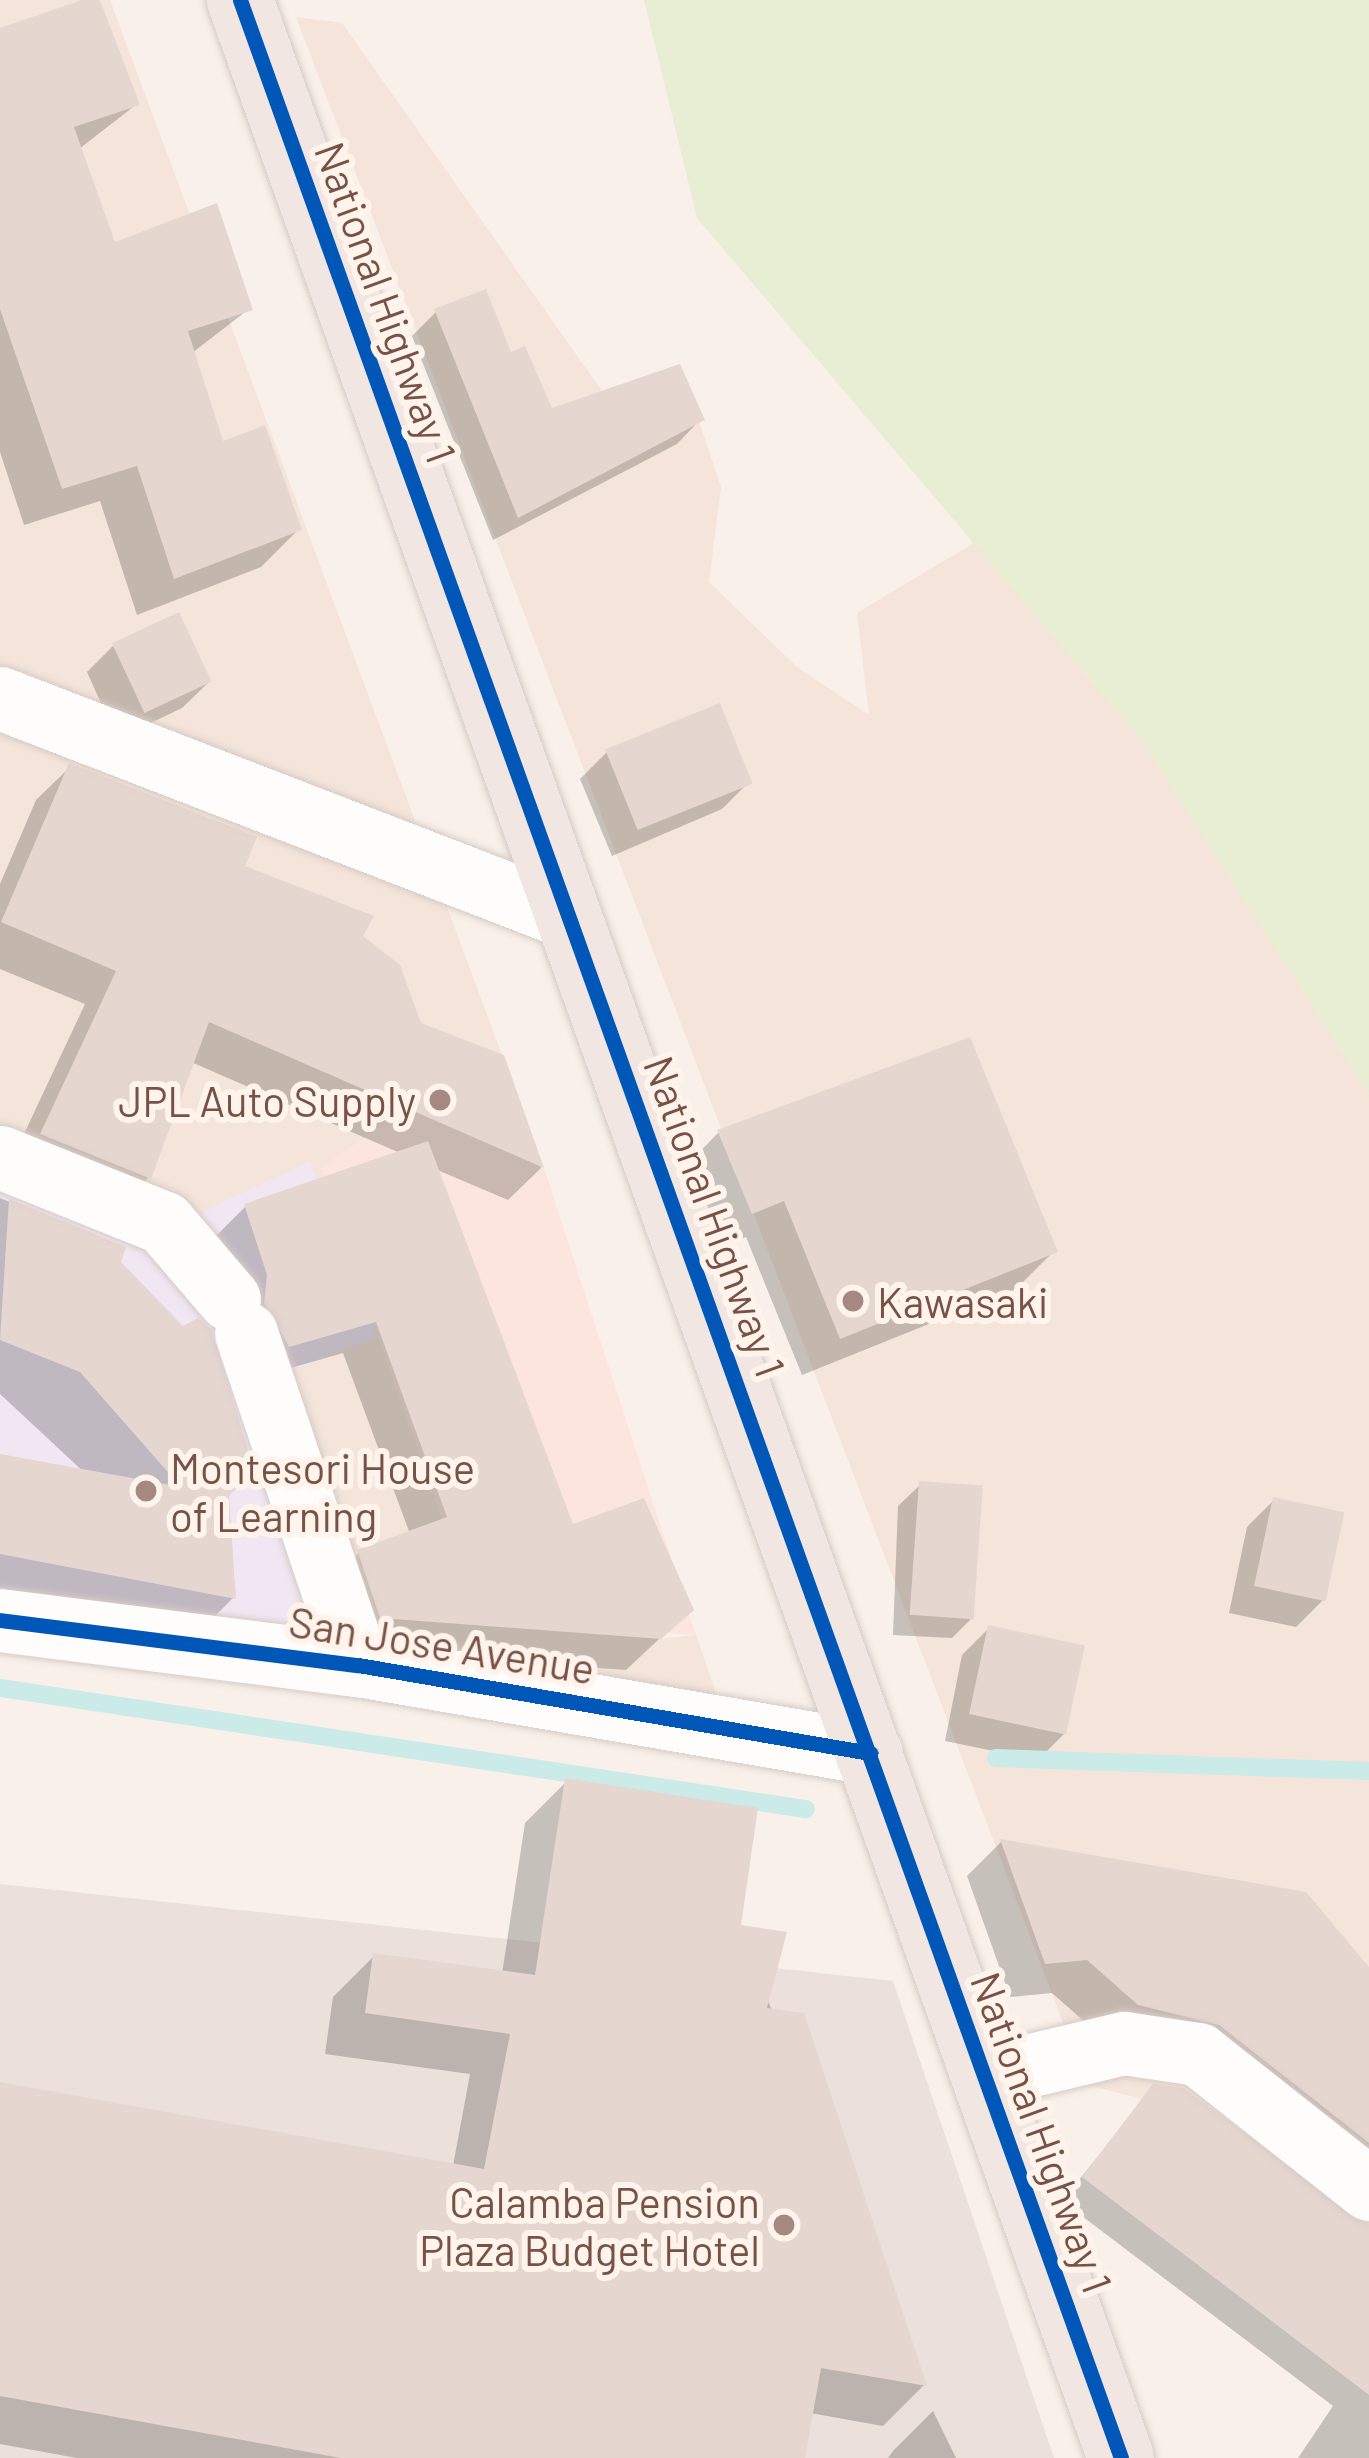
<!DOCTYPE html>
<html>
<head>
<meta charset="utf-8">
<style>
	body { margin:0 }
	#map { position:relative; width:1369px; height:2458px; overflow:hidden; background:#f8f0e9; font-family:Barlow,sans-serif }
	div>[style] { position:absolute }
	.residential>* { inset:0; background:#f4e4d9 }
	.commercial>* { inset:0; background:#fce5df }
	.industrial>* { inset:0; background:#ebe0da }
	.education>* { inset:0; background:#f1e7f2 }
	.green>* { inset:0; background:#e7eed3 }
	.shadow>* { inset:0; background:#0003 }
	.stream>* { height:18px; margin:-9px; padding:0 9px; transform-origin:9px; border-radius:9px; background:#caebe8 }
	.building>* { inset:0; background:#e5d6d0; transform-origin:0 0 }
	.roads { filter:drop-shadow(0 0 3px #d6cbc6) drop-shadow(0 0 3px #d6cbc6) }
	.street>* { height:63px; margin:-31.5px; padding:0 31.5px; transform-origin:31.5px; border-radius:31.5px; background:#fefdfc }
	.highway>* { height:66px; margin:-33px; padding:0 33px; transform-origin:33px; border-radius:33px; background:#f2e6e3 }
	.cycleway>* { height:15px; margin:-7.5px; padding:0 7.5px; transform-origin:7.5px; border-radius:7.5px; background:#0057b8 }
	.dots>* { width:33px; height:33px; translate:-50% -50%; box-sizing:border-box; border:6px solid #fff4eb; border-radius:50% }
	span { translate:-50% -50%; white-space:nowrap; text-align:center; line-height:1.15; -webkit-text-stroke:12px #fff4eb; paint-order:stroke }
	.street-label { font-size:42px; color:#785147 }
	.poi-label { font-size:42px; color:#785147 }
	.right { translate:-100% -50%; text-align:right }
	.left { translate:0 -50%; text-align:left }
</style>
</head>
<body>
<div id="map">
	<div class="residential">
		<div style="clip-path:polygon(0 0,110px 0,544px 1168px,406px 1109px,661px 1639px,696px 1635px,728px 1727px,0 1633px)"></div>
		<div style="clip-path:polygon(296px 17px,342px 23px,602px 391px,680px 364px,721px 487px,709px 582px,798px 668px,869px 715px,857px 613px,974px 543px,1142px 741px,1369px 1094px,1369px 2229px,1198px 2113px,1087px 2085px)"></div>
	</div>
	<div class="commercial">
		<div style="clip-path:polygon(406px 1109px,544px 1168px,696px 1635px,477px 1620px,320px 1168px)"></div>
	</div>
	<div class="industrial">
		<div style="clip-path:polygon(0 1884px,893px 1981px,1054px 2458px,0 2458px)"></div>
	</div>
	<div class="education">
		<div style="clip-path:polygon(310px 1161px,377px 1337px,255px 1384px,340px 1635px,0 1599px,0 1179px,143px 1240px)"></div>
	</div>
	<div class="green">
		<div style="clip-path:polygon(644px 0,1369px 0,1369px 1094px,1142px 741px,697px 218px)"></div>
	</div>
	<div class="shadow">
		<div style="clip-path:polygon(91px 0,137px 104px,79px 149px,113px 246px,249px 309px,192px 353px,221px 445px,298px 530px,261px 567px,137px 615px,100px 501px,24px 525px,0 452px,0 31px)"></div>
		<div style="clip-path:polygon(436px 312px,509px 356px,550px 412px,701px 419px,677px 444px,493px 540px,412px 336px)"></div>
		<div style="clip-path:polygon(113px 646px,209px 682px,182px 708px,117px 739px,87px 672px)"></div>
		<div style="clip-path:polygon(607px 752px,749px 782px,722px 809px,612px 856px,580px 779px)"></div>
		<div style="clip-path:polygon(70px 767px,359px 937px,418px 1025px,501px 1057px,541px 1168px,508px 1200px,435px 1169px,571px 1528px,691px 1609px,626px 1670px,348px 1650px,326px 1585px,359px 1553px,410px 1534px,343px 1353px,256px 1378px,213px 1239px,246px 1206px,400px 1153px,191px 1062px,149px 1177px,115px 1211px,8px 1168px,85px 1004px,0 969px,0 884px,36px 800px)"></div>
		<div style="clip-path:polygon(718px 1133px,1054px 1251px,1016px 1289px,802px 1375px,746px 1237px,714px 1250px,681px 1171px)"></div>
		<div style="clip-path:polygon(0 1198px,123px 1248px,117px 1263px,182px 1330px,226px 1495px,233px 1598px,189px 1642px,0 1605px,0 1460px,87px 1475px,0 1394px)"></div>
		<div style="clip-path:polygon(920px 1485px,974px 1616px,952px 1638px,893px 1635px,898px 1506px)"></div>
		<div style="clip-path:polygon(1274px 1500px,1323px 1600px,1296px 1627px,1229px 1613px,1247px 1527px)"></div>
		<div style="clip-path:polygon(989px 1628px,1065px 1733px,1038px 1760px,945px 1741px,962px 1655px)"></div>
		<div style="clip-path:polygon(566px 1782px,738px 1927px,924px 2385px,883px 2426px,810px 2413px,802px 2458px,77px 2458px,0 2444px,0 2085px,453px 2166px,470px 2074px,325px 2054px,333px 1997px,374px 1956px,502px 1974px,525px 1823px)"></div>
		<div style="clip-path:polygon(1001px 1842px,1305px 1894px,1369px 1972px,1369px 2214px,1184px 2059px,1103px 2038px,1052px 1993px,1010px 1997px,967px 1876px)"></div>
		<div style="clip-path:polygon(1154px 2087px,1369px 2257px,1369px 2458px,1298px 2458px,1333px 2406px,1062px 2201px)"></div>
		<div style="clip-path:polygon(933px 2411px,956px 2458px,888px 2458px,893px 2451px)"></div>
	</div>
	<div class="stream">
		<div style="left:0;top:1688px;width:815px;rotate:8.54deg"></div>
		<div style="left:996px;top:1758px;width:373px;rotate:2deg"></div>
	</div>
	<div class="building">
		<div style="clip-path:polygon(82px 0,100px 0,140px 105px,74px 127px,115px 242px,217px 203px,253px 310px,188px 331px,223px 441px,265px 425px,302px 530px,174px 579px,137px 466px,62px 489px,0 309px,0 28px)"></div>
		<div style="clip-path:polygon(486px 289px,511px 352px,525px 346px,552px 408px,680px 364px,705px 420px,518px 518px,434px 309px)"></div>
		<div style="left:179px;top:612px;width:77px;height:74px;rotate:65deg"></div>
		<div style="left:720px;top:703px;width:87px;height:124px;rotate:68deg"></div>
		<div style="clip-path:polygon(69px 763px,257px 837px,245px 866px,374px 916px,363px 936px,400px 965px,421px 1023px,504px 1055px,544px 1168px,209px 1022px,151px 1179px,40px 1134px,116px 971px,1px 922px)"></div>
		<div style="clip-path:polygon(970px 1037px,1058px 1252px,840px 1339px,784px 1201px,752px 1214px,717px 1130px)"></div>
		<div style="clip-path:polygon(428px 1141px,573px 1524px,644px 1498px,694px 1610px,661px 1639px,380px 1618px,357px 1550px,447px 1517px,376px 1322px,289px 1347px,264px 1303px,267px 1275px,244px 1204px)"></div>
		<div style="clip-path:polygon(9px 1199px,126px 1247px,121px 1262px,183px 1326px,198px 1318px,211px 1329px,254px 1470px,229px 1496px,236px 1599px,0 1554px,0 1454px,181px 1487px,80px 1372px,0 1340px)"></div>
		<div style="left:919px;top:1481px;width:64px;height:134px;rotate:4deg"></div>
		<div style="left:1273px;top:1497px;width:73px;height:91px;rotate:12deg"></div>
		<div style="left:988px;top:1625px;width:99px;height:91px;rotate:12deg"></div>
		<div style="clip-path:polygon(565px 1778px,758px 1808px,741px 1925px,787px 1932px,767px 2008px,804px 2013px,927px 2386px,821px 2368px,805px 2458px,341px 2458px,0 2396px,0 2082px,484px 2169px,510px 2034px,365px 2013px,373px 1953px,535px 1975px)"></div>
		<div style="clip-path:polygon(1000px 1839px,1306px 1892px,1369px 1967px,1369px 2143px,1219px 2025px,1138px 2005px,1087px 1960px,1045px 1964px)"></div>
		<div style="clip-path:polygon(1153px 2084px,1183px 2088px,1369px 2224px,1369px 2395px,1082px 2177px)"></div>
	</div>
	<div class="roads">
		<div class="street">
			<div style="left:0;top:698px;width:611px;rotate:21.1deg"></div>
			<div style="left:0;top:1157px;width:177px;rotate:21.9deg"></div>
			<div style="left:164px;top:1223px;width:100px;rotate:49.5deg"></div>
			<div style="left:246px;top:1333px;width:350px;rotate:71.4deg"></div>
			<div style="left:0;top:1620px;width:361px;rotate:7.2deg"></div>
			<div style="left:358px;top:1665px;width:520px;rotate:9.75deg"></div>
			<div style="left:985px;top:2076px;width:143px;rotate:-13.4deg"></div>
			<div style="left:1124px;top:2043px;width:75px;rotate:8.5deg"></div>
			<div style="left:1198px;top:2054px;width:218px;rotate:38.3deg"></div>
		</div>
		<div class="highway">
			<div style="left:240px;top:0;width:2611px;rotate:70.28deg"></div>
		</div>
	</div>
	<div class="cycleway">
		<div style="left:240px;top:0;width:2611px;rotate:70.28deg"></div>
		<div style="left:0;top:1620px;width:361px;rotate:7.2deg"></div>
		<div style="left:358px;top:1665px;width:520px;rotate:9.75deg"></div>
	</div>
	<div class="dots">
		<div style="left:440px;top:1100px;background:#a58980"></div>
		<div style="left:853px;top:1301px;background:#a58980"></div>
		<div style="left:146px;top:1491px;background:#a58980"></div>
		<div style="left:784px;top:2225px;background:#a58980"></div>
	</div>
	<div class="street-label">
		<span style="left:387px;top:302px;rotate:70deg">National Highway 1</span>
		<span style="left:716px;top:1216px;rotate:70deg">National Highway 1</span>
		<span style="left:442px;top:1644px;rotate:9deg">San Jose Avenue</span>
		<span style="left:1043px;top:2132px;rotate:70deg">National Highway 1</span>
	</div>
	<div class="poi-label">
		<span class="right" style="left:416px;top:1100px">JPL Auto Supply</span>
		<span class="left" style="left:877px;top:1301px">Kawasaki</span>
		<span class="left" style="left:170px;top:1491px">Montesori House<br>of Learning</span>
		<span class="right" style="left:760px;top:2225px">Calamba Pension<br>Plaza Budget Hotel</span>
	</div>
</div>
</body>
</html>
